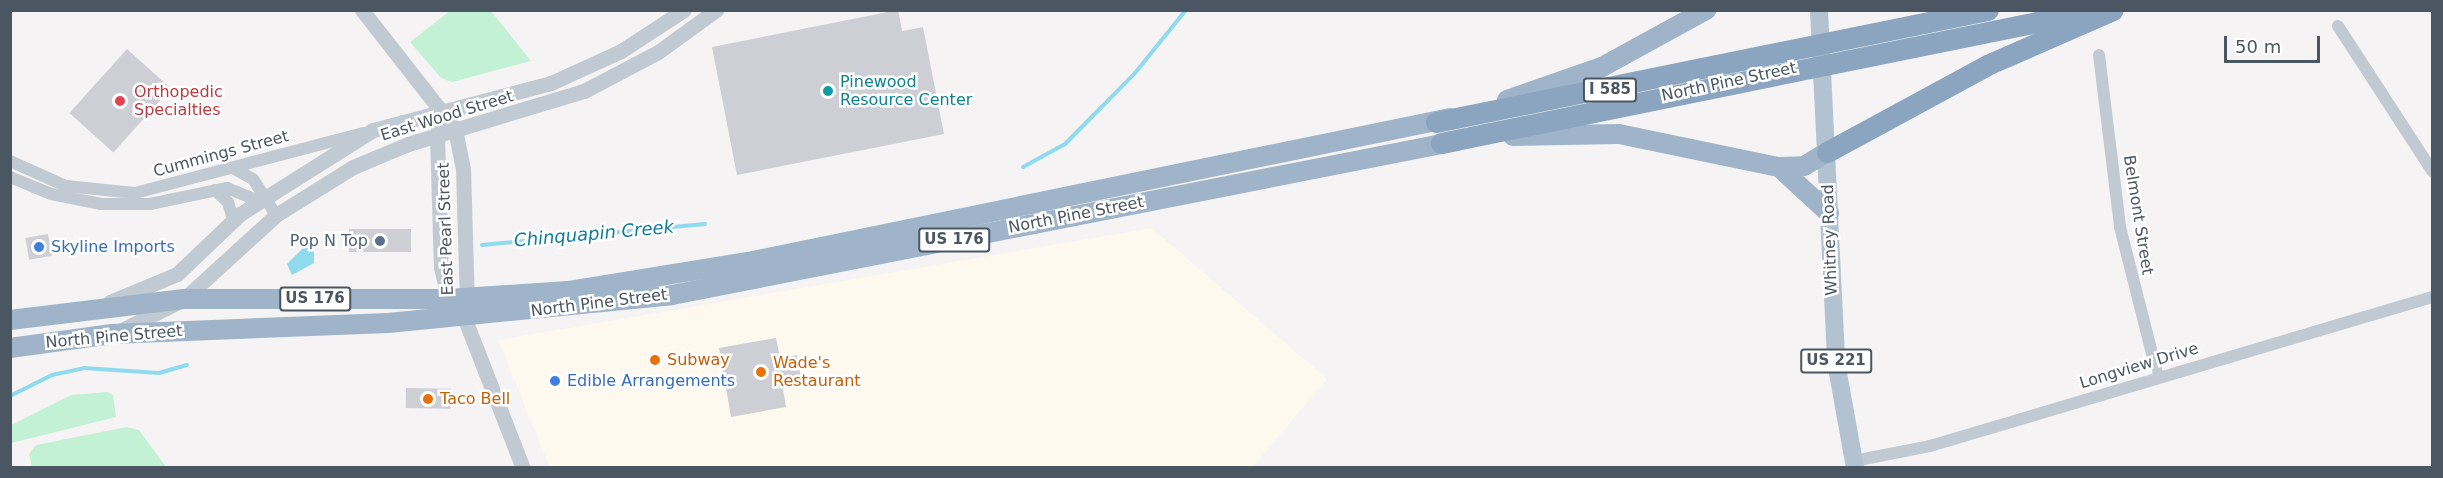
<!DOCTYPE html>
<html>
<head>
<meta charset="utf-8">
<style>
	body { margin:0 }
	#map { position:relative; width:2443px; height:478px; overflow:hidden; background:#f5f3f3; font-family:"DejaVu Sans",sans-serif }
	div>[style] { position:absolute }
	.commercial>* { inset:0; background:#fdf9ef }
	.green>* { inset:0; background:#c3f1d5 }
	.water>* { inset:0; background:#90daee }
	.stream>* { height:4px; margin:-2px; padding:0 2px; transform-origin:2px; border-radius:2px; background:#90daee }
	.building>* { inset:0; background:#cdcfd5; transform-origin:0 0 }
	.minor>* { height:12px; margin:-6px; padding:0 6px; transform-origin:6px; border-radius:6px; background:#c1cad2 }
	.tertiary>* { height:15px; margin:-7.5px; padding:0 7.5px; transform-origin:7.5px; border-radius:7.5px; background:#c1cad2 }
	.primary>* { height:18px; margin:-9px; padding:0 9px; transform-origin:9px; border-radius:9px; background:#b3c2d1 }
	.trunk>* { height:20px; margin:-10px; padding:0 10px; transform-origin:10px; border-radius:10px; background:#9fb4c9 }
	.motorway>* { height:21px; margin:-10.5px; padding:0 10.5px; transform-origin:10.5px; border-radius:10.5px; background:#8ba5c1 }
	.dots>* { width:16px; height:16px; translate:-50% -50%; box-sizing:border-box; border:3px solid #fff; border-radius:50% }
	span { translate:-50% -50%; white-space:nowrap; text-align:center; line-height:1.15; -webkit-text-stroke:5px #fff; paint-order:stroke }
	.shield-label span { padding:2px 4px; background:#fff; border:2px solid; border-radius:4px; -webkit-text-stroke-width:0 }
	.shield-label { font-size:15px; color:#4a5661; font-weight:700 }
	.culture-label { font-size:16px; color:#0d838f }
	.left { translate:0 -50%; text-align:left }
	.street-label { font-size:16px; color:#4a5661 }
	.health-label { font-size:16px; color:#be3a42 }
	.service-label { font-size:16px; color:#4e5e75 }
	.right { translate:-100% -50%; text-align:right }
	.shop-label { font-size:16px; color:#366cbe }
	.food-label { font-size:16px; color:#c56008 }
	.water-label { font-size:18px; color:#0c7c9b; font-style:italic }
	.frame { position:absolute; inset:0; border:12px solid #4a5661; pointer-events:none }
	.scale { position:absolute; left:2224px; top:36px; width:96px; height:27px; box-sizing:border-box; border:3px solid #4a5661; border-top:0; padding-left:8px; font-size:18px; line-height:21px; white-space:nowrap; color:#4a5661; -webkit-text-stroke:4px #fff; paint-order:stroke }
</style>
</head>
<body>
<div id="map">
	<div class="commercial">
		<div style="clip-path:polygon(1152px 228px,1327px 379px,1253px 467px,550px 468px,498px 340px)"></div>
	</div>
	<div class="green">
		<div style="clip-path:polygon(450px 11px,491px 11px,531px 61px,452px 82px,441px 78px,410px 42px)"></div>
		<div style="clip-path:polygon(107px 392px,113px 395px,116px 417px,11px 443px,11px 425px,71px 395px)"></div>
		<div style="clip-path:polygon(127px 427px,139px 430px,166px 467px,32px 467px,29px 454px,36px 445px)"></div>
	</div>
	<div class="water">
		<div style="clip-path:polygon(314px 237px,314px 263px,292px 275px,287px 264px)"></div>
	</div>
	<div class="stream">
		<div style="left:1023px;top:167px;width:48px;rotate:-28.7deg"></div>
		<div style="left:1065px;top:144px;width:100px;rotate:-45.4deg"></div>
		<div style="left:1135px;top:73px;width:81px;rotate:-51deg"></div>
		<div style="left:482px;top:245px;width:224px;rotate:-5.4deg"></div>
		<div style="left:10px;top:396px;width:47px;rotate:-26.6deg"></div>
		<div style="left:52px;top:375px;width:33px;rotate:-12deg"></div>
		<div style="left:84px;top:368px;width:75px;rotate:3.8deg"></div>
		<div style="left:159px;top:373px;width:29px;rotate:-16deg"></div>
	</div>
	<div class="building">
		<div style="clip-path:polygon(898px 10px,902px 31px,923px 27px,944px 134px,737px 175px,712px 47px)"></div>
		<div style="left:127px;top:49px;width:59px;height:86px;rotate:42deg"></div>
		<div style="left:349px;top:229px;width:62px;height:23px"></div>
		<div style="left:48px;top:234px;width:22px;height:23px;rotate:80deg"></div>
		<div style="clip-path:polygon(776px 338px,780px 358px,797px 355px,802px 386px,783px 389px,786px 407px,731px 417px,719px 348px)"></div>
		<div style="left:406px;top:388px;width:45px;height:20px;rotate:1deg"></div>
	</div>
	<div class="minor">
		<div style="left:2338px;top:26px;width:173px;rotate:57deg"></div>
		<div style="left:2099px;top:55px;width:173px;rotate:83deg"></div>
		<div style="left:2120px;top:227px;width:155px;rotate:75.8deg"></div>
		<div style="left:10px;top:161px;width:61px;rotate:24.1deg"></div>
		<div style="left:66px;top:186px;width:69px;rotate:5.8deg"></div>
		<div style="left:135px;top:193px;width:236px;rotate:-14.7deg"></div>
		<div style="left:233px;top:168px;width:23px;rotate:29deg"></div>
		<div style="left:253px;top:179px;width:43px;rotate:57.4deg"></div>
		<div style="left:10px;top:177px;width:44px;rotate:22.5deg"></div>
		<div style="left:51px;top:194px;width:51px;rotate:11.3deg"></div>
		<div style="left:101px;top:204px;width:49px"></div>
		<div style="left:150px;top:204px;width:79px;rotate:-11.7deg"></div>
		<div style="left:227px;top:188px;width:35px;rotate:22deg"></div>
		<div style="left:215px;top:190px;width:18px;rotate:43deg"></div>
		<div style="left:228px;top:202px;width:18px;rotate:74deg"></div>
		<div style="left:1854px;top:461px;width:77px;rotate:-11.2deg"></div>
		<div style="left:1930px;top:446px;width:524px;rotate:-16.53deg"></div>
	</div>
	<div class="tertiary">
		<div style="left:362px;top:10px;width:151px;rotate:52deg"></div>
		<div style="left:455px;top:129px;width:41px;rotate:78.7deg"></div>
		<div style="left:463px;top:169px;width:137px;rotate:88.3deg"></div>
		<div style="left:442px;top:110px;width:25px;rotate:101deg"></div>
		<div style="left:437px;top:135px;width:132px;rotate:88.3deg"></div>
		<div style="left:441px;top:267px;width:40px;rotate:77deg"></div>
		<div style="left:110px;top:302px;width:73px;rotate:-22.7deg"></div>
		<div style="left:177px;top:274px;width:87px;rotate:-43.6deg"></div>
		<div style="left:240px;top:214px;width:157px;rotate:-32.3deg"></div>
		<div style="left:373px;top:130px;width:184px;rotate:-14.8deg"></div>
		<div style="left:551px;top:83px;width:77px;rotate:-24.6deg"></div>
		<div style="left:621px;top:51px;width:75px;rotate:-33.1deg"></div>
		<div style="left:464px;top:317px;width:162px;rotate:68.7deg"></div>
		<div style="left:116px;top:333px;width:76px;rotate:-26.6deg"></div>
		<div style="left:184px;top:299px;width:125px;rotate:-42.4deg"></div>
		<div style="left:276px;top:215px;width:91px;rotate:-31.9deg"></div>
		<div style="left:353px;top:167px;width:60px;rotate:-22.7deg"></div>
		<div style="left:408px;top:144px;width:184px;rotate:-16.8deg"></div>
		<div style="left:584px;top:91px;width:84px;rotate:-27.8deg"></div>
		<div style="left:658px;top:52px;width:72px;rotate:-35.9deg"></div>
	</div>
	<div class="primary">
		<div style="left:1819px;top:10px;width:352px;rotate:87.2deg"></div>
		<div style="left:1836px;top:362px;width:108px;rotate:79.8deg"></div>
	</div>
	<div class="trunk">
		<div style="left:1507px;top:100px;width:101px;rotate:-19.2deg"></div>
		<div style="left:1602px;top:67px;width:119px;rotate:-28.7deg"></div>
		<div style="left:1513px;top:136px;width:106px;rotate:-1.1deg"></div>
		<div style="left:1619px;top:134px;width:163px;rotate:11.7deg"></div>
		<div style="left:1779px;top:167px;width:25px;rotate:-2deg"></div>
		<div style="left:1804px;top:166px;width:27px;rotate:-31deg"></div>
		<div style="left:1779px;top:167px;width:68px;rotate:42.6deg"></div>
		<div style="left:10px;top:320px;width:175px;rotate:-6.9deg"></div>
		<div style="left:184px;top:299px;width:263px"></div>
		<div style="left:447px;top:299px;width:121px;rotate:-3.8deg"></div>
		<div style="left:568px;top:291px;width:182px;rotate:-9.2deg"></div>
		<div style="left:748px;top:262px;width:717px;rotate:-11.59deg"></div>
		<div style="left:10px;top:348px;width:103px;rotate:-7.8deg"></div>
		<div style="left:112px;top:334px;width:276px;rotate:-2.3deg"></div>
		<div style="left:388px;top:323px;width:285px;rotate:-5.6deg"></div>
		<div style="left:672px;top:295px;width:800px;rotate:-11.1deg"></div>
	</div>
	<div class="motorway">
		<div style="left:1436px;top:122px;width:563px;rotate:-11.47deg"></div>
		<div style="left:1441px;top:143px;width:668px;rotate:-11.48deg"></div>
		<div style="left:1827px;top:152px;width:182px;rotate:-28.5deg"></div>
		<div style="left:1987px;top:65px;width:137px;rotate:-23.6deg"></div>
	</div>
	<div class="dots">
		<div style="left:828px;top:91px;background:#0f9aa8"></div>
		<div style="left:120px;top:101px;background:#e0444e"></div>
		<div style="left:380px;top:241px;background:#5c6f8a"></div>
		<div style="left:39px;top:247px;background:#3f7fe0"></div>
		<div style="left:655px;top:360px;background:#e8710a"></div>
		<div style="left:761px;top:372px;background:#e8710a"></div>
		<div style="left:555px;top:381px;background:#3f7fe0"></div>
		<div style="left:428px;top:399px;background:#e8710a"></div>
	</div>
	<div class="shield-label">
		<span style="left:1610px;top:90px">I 585</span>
		<span style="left:954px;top:240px">US 176</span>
		<span style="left:315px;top:299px">US 176</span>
		<span style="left:1836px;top:361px">US 221</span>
	</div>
	<div class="culture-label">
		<span class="left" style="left:840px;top:91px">Pinewood<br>Resource Center</span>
	</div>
	<div class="street-label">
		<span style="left:1729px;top:82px;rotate:-12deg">North Pine Street</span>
		<span style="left:447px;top:116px;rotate:-17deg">East Wood Street</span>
		<span style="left:221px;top:154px;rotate:-15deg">Cummings Street</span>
		<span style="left:1076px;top:215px;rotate:-11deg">North Pine Street</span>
		<span style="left:2138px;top:215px;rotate:81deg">Belmont Street</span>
		<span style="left:446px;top:229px;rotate:-92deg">East Pearl Street</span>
		<span style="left:1830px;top:240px;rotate:-92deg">Whitney Road</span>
		<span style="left:599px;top:303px;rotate:-7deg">North Pine Street</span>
		<span style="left:114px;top:337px;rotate:-5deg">North Pine Street</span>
		<span style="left:2139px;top:366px;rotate:-17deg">Longview Drive</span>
	</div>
	<div class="health-label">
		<span class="left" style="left:134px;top:101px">Orthopedic<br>Specialties</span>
	</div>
	<div class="service-label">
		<span class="right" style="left:368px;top:241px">Pop N Top</span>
	</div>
	<div class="shop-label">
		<span class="left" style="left:51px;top:247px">Skyline Imports</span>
		<span class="left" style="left:567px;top:381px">Edible Arrangements</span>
	</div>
	<div class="food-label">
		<span class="left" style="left:667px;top:360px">Subway</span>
		<span class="left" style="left:773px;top:372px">Wade's<br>Restaurant</span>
		<span class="left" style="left:440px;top:399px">Taco Bell</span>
	</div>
	<div class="water-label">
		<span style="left:594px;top:234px;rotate:-5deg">Chinquapin Creek</span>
	</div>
	<div class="frame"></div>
	<div class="scale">50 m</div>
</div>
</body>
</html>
